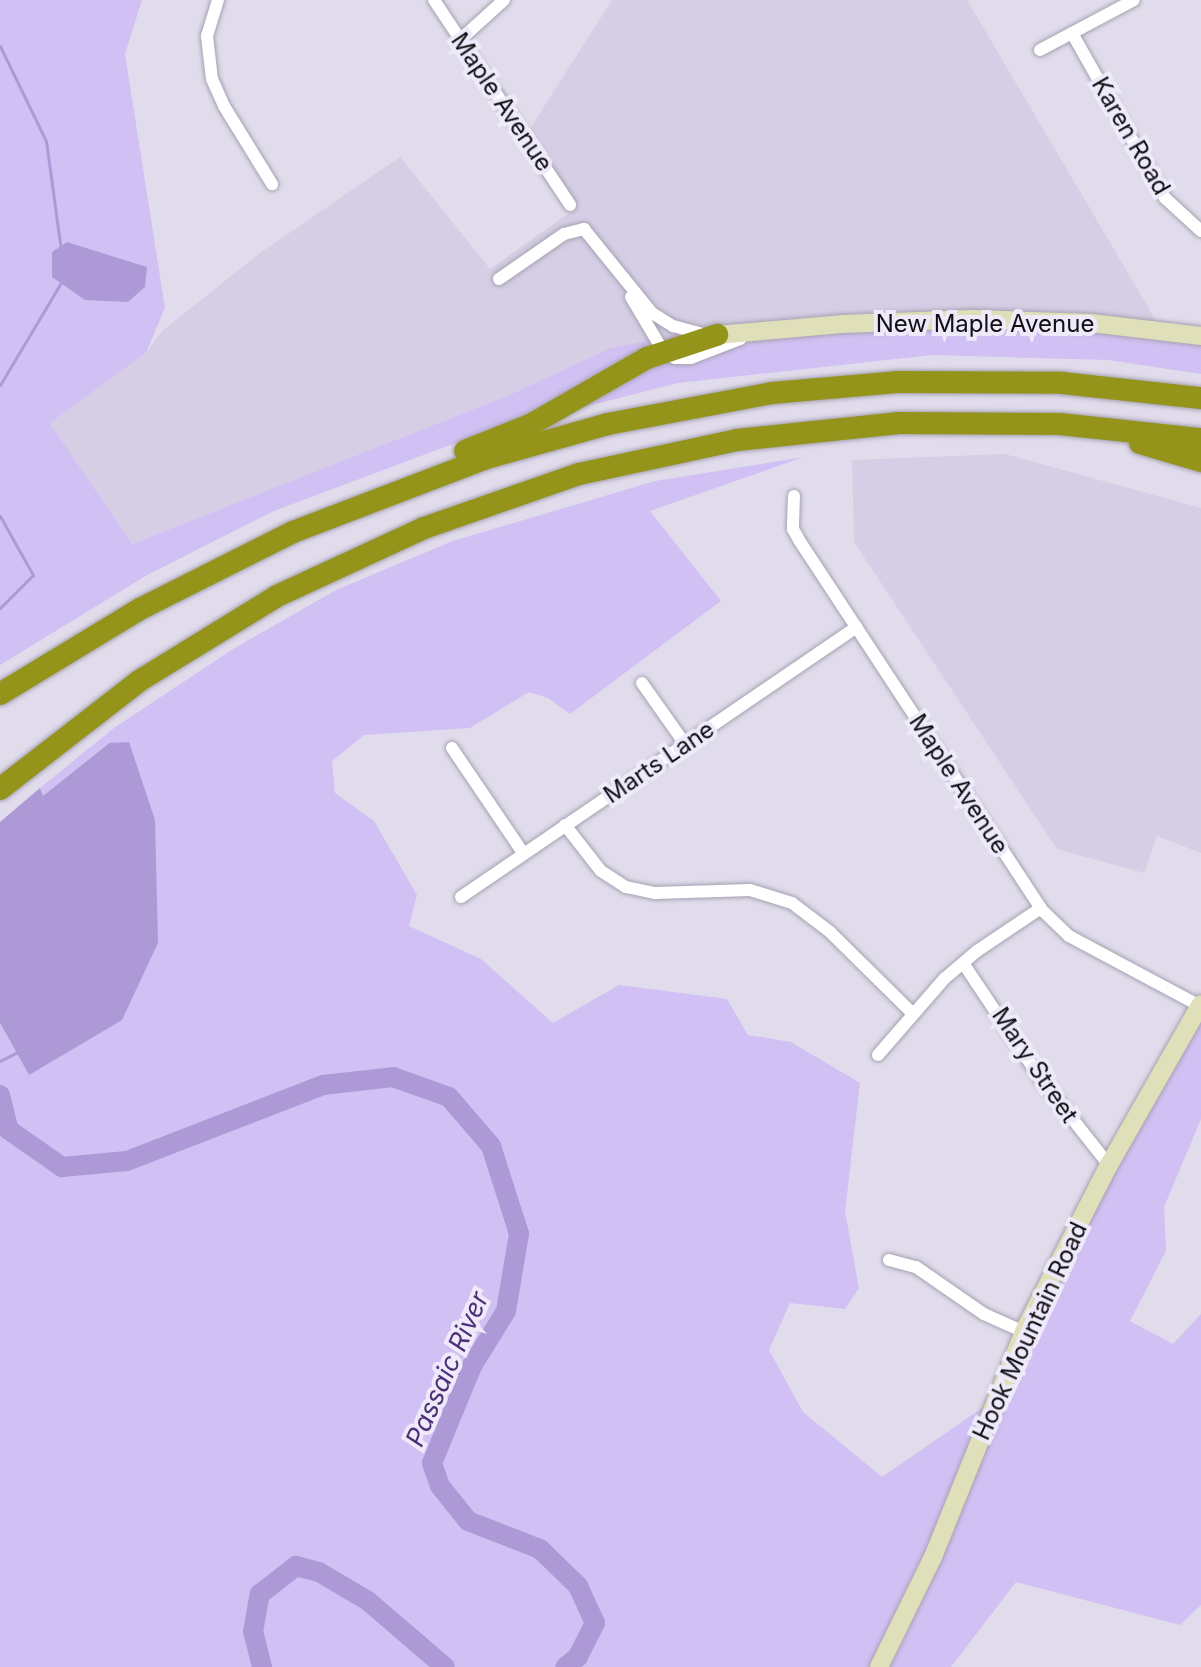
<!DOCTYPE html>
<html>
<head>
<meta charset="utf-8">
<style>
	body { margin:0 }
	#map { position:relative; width:1201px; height:1667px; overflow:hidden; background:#e1dcec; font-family:Inter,sans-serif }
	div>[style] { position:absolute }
	.built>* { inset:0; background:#d5cee5 }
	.green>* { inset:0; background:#d1c0f4 }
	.water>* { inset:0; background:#ad99d6 }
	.stream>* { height:3px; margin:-1.5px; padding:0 1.5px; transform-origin:1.5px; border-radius:1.5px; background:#ad99d6 }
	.river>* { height:20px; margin:-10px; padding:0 10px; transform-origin:10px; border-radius:10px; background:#ad99d6 }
	.roads { filter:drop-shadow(0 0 2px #a6a2b1) drop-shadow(0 0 2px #a6a2b1) }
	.street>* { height:12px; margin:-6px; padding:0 6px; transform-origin:6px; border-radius:6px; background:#fff }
	.secondary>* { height:18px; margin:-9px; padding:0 9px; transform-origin:9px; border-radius:9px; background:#dfdfba }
	.highway>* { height:22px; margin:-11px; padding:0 11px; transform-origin:11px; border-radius:11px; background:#939419 }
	span { translate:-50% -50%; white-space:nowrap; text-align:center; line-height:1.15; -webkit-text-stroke:8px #eeeafa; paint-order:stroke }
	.street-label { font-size:24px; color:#110f14 }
	.water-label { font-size:26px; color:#4d3078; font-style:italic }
</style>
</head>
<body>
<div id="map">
	<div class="built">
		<div style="clip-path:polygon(612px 0,967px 0,1161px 329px,660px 339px,612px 348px,507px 396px,132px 544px,50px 423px,146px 353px,162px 331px,260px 253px,400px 157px,490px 269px,573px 210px,524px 138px)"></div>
		<div style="clip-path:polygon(1005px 454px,1201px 508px,1201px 853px,1157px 836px,1144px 873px,1057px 849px,854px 542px,852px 460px)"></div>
	</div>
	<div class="green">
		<div style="clip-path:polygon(0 0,142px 0,125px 54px,165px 308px,146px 353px,50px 423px,132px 544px,507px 396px,611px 348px,704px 330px,884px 321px,1201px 337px,1201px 374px,1108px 360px,932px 355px,678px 383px,485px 432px,274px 511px,149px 574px,0 665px)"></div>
		<div style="clip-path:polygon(804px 457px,650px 511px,721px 601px,570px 714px,548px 698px,529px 692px,470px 728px,364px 735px,332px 761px,335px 793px,374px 821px,417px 895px,409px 926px,481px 959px,553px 1023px,619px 985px,727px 999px,748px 1035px,791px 1042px,860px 1083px,845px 1211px,859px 1288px,845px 1309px,790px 1303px,769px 1350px,803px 1412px,882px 1477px,1001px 1395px,1201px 1000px,1201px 1119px,1164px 1207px,1166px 1251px,1130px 1321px,1173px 1344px,1201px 1314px,1201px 1605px,1180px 1625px,1016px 1582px,951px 1667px,0 1667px,0 1023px,29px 1075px,108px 743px,42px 797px,40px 788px,114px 728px,233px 649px,336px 590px,453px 541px,655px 481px)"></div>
	</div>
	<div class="water">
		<div style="clip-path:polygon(67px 242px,147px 267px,145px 287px,128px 302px,85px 300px,52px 277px,52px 252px)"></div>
		<div style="clip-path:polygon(129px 742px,155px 820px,158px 943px,122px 1020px,29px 1075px,0 1023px,0 822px,40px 788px,43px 796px,109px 743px)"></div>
	</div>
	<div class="stream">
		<div style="left:0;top:46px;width:106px;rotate:64.2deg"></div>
		<div style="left:46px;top:141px;width:110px;rotate:82.2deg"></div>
		<div style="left:0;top:385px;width:121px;rotate:-59.2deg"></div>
		<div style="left:0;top:516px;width:68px;rotate:60.8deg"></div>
		<div style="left:33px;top:575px;width:47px;rotate:135deg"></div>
		<div style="left:0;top:1061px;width:20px;rotate:-27deg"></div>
	</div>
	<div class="river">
		<div style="left:0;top:1095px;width:36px;rotate:76deg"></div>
		<div style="left:9px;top:1130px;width:65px;rotate:34.9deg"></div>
		<div style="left:62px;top:1167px;width:65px;rotate:-5.3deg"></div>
		<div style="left:127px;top:1161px;width:210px;rotate:-21.2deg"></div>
		<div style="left:323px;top:1085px;width:70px;rotate:-6.5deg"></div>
		<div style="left:393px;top:1077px;width:59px;rotate:19.7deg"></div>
		<div style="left:449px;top:1097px;width:65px;rotate:49.4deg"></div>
		<div style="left:491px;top:1146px;width:92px;rotate:72.3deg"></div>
		<div style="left:519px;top:1234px;width:78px;rotate:99.6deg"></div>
		<div style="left:506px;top:1311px;width:65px;rotate:121.7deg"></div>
		<div style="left:472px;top:1366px;width:105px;rotate:112.4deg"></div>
		<div style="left:432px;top:1463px;width:24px;rotate:71deg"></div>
		<div style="left:440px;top:1486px;width:45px;rotate:51.3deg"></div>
		<div style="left:468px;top:1521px;width:77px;rotate:21.3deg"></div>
		<div style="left:540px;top:1549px;width:53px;rotate:44.2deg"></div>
		<div style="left:578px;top:1586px;width:41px;rotate:65.3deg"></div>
		<div style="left:595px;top:1623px;width:38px;rotate:117deg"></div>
		<div style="left:578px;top:1657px;width:16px;rotate:142deg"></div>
		<div style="left:262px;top:1667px;width:36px;rotate:-104deg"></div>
		<div style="left:253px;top:1632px;width:39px;rotate:-80deg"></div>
		<div style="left:260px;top:1594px;width:46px;rotate:-37.9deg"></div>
		<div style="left:296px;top:1566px;width:24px;rotate:15deg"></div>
		<div style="left:319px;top:1572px;width:57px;rotate:30.6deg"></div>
		<div style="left:368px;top:1601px;width:101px;rotate:40.6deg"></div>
	</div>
	<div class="roads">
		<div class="street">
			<div style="left:218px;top:0;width:38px;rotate:107deg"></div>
			<div style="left:207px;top:36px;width:43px;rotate:83.4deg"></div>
			<div style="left:212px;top:79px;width:30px;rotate:66deg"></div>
			<div style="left:224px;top:106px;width:92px;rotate:58.4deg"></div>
			<div style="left:434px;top:0;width:246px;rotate:56.4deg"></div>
			<div style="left:1072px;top:33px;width:189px;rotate:60.6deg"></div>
			<div style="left:1165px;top:198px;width:49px;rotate:42.5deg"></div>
			<div style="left:461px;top:39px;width:58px;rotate:-42.2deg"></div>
			<div style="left:1040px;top:50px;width:106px;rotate:-28deg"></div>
			<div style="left:499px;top:279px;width:79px;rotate:-34.7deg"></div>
			<div style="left:564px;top:234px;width:21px;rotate:-14deg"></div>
			<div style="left:584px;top:229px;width:108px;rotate:51deg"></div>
			<div style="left:652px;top:313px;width:25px;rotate:32deg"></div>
			<div style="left:673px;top:326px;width:34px;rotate:15deg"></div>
			<div style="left:631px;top:297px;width:63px;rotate:59.3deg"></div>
			<div style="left:663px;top:351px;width:14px;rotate:30deg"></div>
			<div style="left:675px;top:358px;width:16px"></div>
			<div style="left:691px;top:358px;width:53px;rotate:-21.2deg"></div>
			<div style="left:794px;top:496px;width:33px;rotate:92deg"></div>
			<div style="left:793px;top:529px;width:13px;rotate:61deg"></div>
			<div style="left:799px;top:540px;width:444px;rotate:56.7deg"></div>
			<div style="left:1043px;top:911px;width:36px;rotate:44deg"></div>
			<div style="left:1069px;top:936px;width:149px;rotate:28.1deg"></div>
			<div style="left:642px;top:683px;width:75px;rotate:54.8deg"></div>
			<div style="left:452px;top:748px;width:127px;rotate:55.9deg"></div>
			<div style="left:565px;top:825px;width:58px;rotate:52deg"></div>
			<div style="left:601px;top:871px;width:30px;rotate:33deg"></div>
			<div style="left:626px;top:887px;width:30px;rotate:12deg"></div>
			<div style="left:655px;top:893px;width:95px;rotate:-1.8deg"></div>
			<div style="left:750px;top:890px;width:44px;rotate:17.2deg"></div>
			<div style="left:792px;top:903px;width:48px;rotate:37.3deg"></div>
			<div style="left:830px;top:932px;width:115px;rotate:44.6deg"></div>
			<div style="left:461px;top:897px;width:479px;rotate:-34.3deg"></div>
			<div style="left:963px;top:963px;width:138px;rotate:56.2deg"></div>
			<div style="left:1040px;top:1078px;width:111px;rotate:51.6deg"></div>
			<div style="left:878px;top:1055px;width:101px;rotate:-49deg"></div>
			<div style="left:944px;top:979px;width:43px;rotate:-40.3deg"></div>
			<div style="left:977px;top:951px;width:77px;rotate:-33.9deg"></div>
			<div style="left:889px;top:1260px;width:28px;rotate:15deg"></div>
			<div style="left:916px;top:1267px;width:83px;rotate:34.7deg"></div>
			<div style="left:984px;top:1314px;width:44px;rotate:24.2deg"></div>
		</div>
		<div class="secondary">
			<div style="left:717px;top:335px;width:125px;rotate:-5deg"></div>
			<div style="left:842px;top:324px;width:130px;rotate:-2.2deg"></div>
			<div style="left:972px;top:319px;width:119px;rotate:1.9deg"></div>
			<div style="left:1091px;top:323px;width:111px;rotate:6.7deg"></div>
			<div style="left:879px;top:1667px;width:123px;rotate:-63.9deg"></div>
			<div style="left:933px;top:1557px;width:248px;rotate:-68deg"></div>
			<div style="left:1026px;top:1327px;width:182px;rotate:-62.9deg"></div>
			<div style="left:1109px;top:1165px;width:185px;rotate:-60.3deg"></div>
		</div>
		<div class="highway">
			<div style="left:1140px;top:443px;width:64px;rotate:16.4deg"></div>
			<div style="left:465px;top:451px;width:72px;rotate:-21.9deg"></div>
			<div style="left:532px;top:424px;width:133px;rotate:-29.9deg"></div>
			<div style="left:647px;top:358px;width:74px;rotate:-18.2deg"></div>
			<div style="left:0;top:694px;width:164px;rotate:-31.3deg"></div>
			<div style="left:140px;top:609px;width:171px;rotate:-26.7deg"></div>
			<div style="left:293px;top:532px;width:208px;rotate:-20.9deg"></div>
			<div style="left:487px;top:458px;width:126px;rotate:-15.7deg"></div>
			<div style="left:608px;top:424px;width:167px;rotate:-10.7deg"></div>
			<div style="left:772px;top:393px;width:125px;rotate:-5deg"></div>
			<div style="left:897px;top:382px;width:165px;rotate:0.3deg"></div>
			<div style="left:1062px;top:383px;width:140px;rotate:6.2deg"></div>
			<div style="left:0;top:789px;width:176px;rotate:-37.8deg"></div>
			<div style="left:139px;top:681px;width:162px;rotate:-31.6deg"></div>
			<div style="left:277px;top:596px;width:162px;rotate:-24.8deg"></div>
			<div style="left:424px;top:528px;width:164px;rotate:-19.2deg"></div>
			<div style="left:579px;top:474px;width:162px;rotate:-12.1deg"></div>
			<div style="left:737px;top:440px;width:163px;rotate:-6deg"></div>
			<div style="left:899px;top:423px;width:161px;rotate:0.4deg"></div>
			<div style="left:1060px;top:424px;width:142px;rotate:6.1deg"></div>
		</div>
	</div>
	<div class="street-label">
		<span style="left:502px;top:102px;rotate:56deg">Maple Avenue</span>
		<span style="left:1131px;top:136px;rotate:60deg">Karen Road</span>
		<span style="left:985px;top:324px">New Maple Avenue</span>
		<span style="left:659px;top:762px;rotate:-34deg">Marts Lane</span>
		<span style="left:959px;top:784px;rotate:57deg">Maple Avenue</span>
		<span style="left:1035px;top:1065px;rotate:56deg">Mary Street</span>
		<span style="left:1030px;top:1331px;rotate:-65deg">Hook Mountain Road</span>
	</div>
	<div class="water-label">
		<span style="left:447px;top:1369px;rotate:-66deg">Passaic River</span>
	</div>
</div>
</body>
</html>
